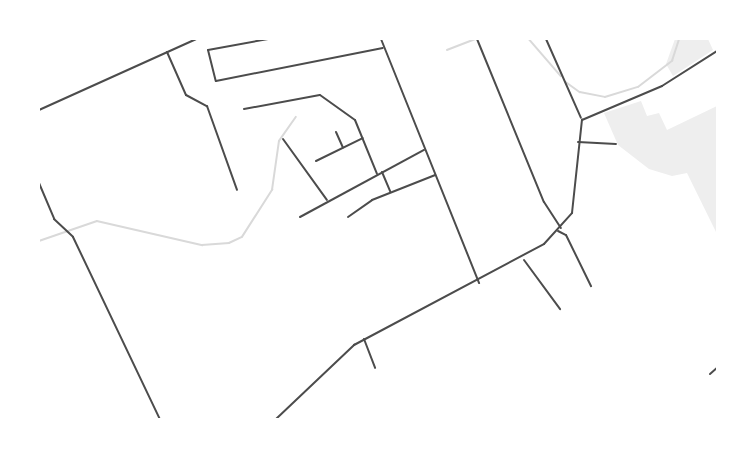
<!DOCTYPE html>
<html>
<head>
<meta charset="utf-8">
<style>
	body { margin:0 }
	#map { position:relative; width:756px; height:458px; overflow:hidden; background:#fff; font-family:Jost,sans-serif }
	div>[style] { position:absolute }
	.green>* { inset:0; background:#eee }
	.stream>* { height:1.5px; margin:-0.75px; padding:0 0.75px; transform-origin:0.75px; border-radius:0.75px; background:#d9d9d9 }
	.minor>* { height:2px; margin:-1px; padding:0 1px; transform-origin:1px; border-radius:1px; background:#4c4c4c }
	span { translate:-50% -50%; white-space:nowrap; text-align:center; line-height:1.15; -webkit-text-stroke:4.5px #fff; paint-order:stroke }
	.frame { position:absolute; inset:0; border:40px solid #fff; pointer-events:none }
</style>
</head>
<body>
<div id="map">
	<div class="green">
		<div style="clip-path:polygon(675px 39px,708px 39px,713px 50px,673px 76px,666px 64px)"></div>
		<div style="clip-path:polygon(641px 101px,647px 116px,659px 113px,667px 130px,717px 106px,717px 234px,687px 173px,672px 176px,649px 169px,618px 145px,604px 113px)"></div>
	</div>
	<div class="stream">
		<div style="left:529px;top:39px;width:49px;rotate:49.1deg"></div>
		<div style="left:447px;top:50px;width:30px;rotate:-21deg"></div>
		<div style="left:566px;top:82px;width:17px;rotate:36deg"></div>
		<div style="left:580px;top:92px;width:25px;rotate:11deg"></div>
		<div style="left:605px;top:97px;width:34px;rotate:-17deg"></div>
		<div style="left:638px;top:87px;width:43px;rotate:-37.4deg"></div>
		<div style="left:672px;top:61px;width:23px;rotate:-72deg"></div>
		<div style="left:39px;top:241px;width:61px;rotate:-19deg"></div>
		<div style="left:97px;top:221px;width:108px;rotate:12.9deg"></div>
		<div style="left:202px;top:245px;width:27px;rotate:-4deg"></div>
		<div style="left:229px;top:243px;width:14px;rotate:-25deg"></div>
		<div style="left:242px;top:237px;width:56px;rotate:-57.4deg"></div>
		<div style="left:272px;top:190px;width:49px;rotate:-81.9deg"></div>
		<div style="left:279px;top:141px;width:29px;rotate:-55deg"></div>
	</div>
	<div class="minor">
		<div style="left:268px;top:39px;width:61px;rotate:169.6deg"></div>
		<div style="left:208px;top:50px;width:32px;rotate:76deg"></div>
		<div style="left:216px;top:81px;width:170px;rotate:-11.2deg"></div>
		<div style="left:381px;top:39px;width:263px;rotate:68.1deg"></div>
		<div style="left:477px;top:39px;width:176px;rotate:67.7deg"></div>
		<div style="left:544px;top:202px;width:31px;rotate:57deg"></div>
		<div style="left:546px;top:39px;width:86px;rotate:66.1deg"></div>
		<div style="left:167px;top:52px;width:47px;rotate:66.2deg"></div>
		<div style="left:186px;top:95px;width:24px;rotate:28deg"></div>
		<div style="left:207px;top:106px;width:89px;rotate:70.3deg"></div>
		<div style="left:244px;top:109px;width:77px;rotate:-10.4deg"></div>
		<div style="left:320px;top:95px;width:43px;rotate:35.5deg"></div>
		<div style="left:355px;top:120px;width:58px;rotate:67.8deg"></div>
		<div style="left:39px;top:110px;width:172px;rotate:-24.3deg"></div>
		<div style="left:336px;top:132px;width:17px;rotate:66deg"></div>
		<div style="left:283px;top:139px;width:75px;rotate:54.2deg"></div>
		<div style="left:578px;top:142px;width:38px;rotate:3deg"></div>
		<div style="left:316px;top:161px;width:52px;rotate:-26.1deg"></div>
		<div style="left:382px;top:172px;width:21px;rotate:67deg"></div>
		<div style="left:39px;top:183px;width:39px;rotate:67deg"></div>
		<div style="left:54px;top:219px;width:26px;rotate:43deg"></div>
		<div style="left:73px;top:237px;width:202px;rotate:64.5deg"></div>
		<div style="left:300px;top:217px;width:141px;rotate:-28.4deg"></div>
		<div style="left:348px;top:217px;width:29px;rotate:-35deg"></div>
		<div style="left:372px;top:200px;width:68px;rotate:-21.6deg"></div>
		<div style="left:558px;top:231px;width:9px;rotate:27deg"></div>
		<div style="left:566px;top:235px;width:57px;rotate:63.9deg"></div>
		<div style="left:524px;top:260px;width:61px;rotate:53.7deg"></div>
		<div style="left:364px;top:339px;width:31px;rotate:69deg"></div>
		<div style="left:710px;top:374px;width:9px;rotate:-41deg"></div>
		<div style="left:276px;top:419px;width:108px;rotate:-43.5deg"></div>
		<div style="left:354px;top:345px;width:215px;rotate:-28deg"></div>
		<div style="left:544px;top:244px;width:42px;rotate:-47.9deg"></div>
		<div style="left:572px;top:213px;width:94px;rotate:-83.9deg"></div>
		<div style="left:582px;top:120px;width:87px;rotate:-23deg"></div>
		<div style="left:662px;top:86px;width:65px;rotate:-32.5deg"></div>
	</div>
	<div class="frame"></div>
</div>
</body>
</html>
